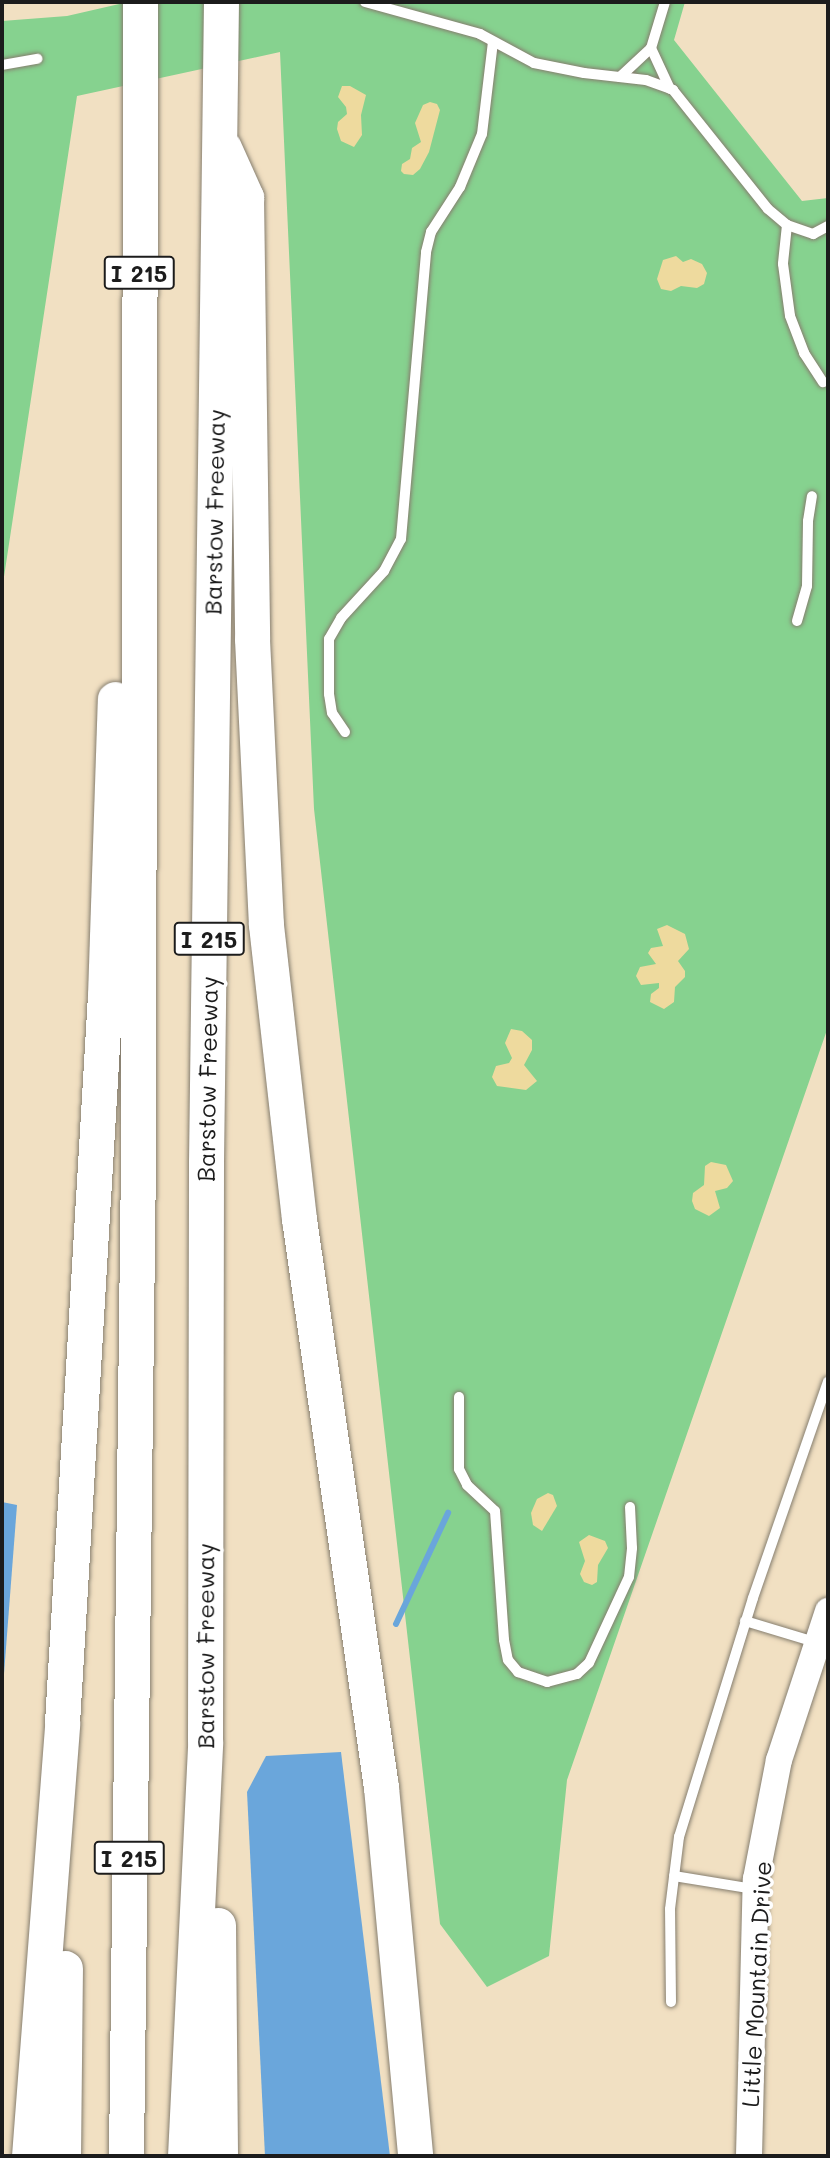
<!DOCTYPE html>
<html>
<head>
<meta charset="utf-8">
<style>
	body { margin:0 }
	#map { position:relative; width:830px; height:2158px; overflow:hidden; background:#f1e0c2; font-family:Mali,sans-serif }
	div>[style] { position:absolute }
	.green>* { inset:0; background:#86d28f }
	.sand>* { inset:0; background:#eeda9e }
	.water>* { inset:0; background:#6aa6db }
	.stream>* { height:6px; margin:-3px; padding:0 3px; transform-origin:3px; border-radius:3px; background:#6aa6db }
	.roads { filter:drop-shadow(0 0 2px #867e6f) drop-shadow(0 0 2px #867e6f) }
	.service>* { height:10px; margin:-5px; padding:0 5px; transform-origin:5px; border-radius:5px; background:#fff }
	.secondary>* { height:26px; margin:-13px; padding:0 13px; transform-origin:13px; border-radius:13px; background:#fff }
	.motorway>* { height:35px; margin:-17.5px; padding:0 17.5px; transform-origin:17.5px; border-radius:17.5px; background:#fff }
	span { translate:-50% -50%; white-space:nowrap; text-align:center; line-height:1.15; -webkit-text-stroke:7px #fff; paint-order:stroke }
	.shield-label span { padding:2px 5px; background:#fff; border:2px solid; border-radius:5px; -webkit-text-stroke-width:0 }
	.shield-label { font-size:23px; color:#1c1c1c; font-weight:700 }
	.street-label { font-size:24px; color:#1c1c1c }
	.frame { position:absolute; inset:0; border:4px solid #1c1c1c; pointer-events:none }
</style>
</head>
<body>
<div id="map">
	<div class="green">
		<div style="clip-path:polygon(128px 2px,685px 2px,674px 40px,802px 201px,828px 198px,828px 1027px,567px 1780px,549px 1956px,487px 1987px,440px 1924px,314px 809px,280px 52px,77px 96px,2px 590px,2px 21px,67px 16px)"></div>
	</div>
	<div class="sand">
		<div style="clip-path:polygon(342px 86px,350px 86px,366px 95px,361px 115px,362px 135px,354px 147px,341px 141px,337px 129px,338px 122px,347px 114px,346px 107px,338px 97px)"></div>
		<div style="clip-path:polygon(430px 102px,437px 104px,440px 110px,429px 152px,420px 169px,413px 175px,404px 174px,401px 171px,402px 164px,410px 159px,412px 148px,421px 142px,415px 123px,423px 105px)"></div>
		<div style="clip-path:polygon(676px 256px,683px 262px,691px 259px,702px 264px,707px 273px,704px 284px,697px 288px,681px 286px,671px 291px,661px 289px,657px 279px,663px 260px)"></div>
		<div style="clip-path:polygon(667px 925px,685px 934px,689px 949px,678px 961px,685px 971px,685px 977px,675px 987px,674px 1002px,664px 1009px,650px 1002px,651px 994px,659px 988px,659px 983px,641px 985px,636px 976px,640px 967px,656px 964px,648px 953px,651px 948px,663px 946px,657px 929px)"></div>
		<div style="clip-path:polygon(511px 1029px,522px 1031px,532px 1040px,532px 1050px,524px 1065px,537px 1081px,526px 1090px,497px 1086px,492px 1077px,496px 1066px,509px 1063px,512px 1058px,505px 1043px)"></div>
		<div style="clip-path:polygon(711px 1162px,726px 1165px,733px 1181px,727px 1188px,715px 1191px,720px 1208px,709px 1216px,695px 1209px,692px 1201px,693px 1193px,704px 1185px,705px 1166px)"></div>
		<div style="clip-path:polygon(548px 1493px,553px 1495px,557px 1506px,542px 1531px,533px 1525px,531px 1513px,537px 1499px)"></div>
		<div style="clip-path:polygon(589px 1535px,605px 1541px,608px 1548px,598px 1565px,597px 1582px,592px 1585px,584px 1582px,580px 1574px,585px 1561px,579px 1542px)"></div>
	</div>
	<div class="water">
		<div style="clip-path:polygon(2px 1502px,17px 1505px,2px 1700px)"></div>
		<div style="clip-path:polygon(341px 1752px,390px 2156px,265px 2156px,247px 1792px,266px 1756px)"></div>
	</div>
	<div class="stream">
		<div style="left:396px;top:1624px;width:123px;rotate:-64.9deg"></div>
	</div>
	<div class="roads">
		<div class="service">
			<div style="left:365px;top:2px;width:119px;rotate:15.5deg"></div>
			<div style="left:480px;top:34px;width:61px;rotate:28.2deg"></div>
			<div style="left:534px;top:63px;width:51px;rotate:11.3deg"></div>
			<div style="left:584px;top:73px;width:62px;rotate:6.4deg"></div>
			<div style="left:646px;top:80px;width:29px;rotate:20deg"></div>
			<div style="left:673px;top:90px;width:152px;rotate:51.4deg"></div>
			<div style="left:768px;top:209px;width:25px;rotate:40deg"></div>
			<div style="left:787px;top:225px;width:28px;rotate:19deg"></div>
			<div style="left:813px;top:234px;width:17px;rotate:-28deg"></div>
			<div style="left:665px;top:2px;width:48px;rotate:106.9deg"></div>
			<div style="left:651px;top:48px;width:45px;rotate:65.1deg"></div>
			<div style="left:2px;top:65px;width:36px;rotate:-10deg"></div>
			<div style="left:620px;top:77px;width:42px;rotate:-43.1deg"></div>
			<div style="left:787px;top:225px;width:39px;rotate:96deg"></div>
			<div style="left:783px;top:264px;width:52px;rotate:82.3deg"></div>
			<div style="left:790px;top:316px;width:40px;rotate:69deg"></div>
			<div style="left:804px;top:353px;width:35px;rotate:57deg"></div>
			<div style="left:797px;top:621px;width:36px;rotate:-74deg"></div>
			<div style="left:807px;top:586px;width:65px;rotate:-89.1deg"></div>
			<div style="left:808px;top:521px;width:25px;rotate:-81deg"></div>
			<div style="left:345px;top:732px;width:23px;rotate:-124deg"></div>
			<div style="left:332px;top:713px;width:19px;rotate:-99deg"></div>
			<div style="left:329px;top:694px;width:55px;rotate:-90deg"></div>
			<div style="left:329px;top:639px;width:24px;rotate:-60deg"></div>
			<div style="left:341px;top:618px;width:64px;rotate:-47.5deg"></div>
			<div style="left:384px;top:571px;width:36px;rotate:-62deg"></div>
			<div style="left:401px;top:539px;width:288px;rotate:-85deg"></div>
			<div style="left:426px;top:252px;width:21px;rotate:-76deg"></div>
			<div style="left:431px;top:232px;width:54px;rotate:-57.2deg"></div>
			<div style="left:460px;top:187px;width:57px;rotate:-67.5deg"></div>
			<div style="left:482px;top:134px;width:93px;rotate:-83.2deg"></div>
			<div style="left:459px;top:1397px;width:72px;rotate:90deg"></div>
			<div style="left:459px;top:1469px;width:18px;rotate:63deg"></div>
			<div style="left:467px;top:1485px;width:38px;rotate:43deg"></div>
			<div style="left:495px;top:1511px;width:129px;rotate:86deg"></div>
			<div style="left:504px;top:1640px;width:20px;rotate:79deg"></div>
			<div style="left:508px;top:1660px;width:16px;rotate:50deg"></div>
			<div style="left:518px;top:1672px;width:31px;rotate:19deg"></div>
			<div style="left:547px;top:1682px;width:31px;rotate:-15deg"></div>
			<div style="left:577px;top:1674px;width:16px;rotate:-43deg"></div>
			<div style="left:589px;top:1663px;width:95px;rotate:-65.1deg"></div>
			<div style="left:629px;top:1577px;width:29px;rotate:-84deg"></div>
			<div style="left:632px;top:1548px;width:41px;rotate:-92.8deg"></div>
			<div style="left:745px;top:1621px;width:73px;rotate:16.7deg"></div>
			<div style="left:674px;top:1876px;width:80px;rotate:9.3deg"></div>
			<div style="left:671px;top:2002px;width:93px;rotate:-90.6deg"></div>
			<div style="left:670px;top:1909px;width:73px;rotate:-82.9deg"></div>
			<div style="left:679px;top:1837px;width:250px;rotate:-72.8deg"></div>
			<div style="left:753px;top:1598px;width:229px;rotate:-70.9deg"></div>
		</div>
		<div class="secondary">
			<div style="left:749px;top:2156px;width:277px;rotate:-88.6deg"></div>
			<div style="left:756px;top:1879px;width:121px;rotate:-79.1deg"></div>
			<div style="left:779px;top:1760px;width:157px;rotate:-71.8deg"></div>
		</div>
		<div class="motorway">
			<div style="left:224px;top:148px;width:54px;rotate:65.8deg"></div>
			<div style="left:246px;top:197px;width:442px;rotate:89.2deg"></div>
			<div style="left:252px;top:639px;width:286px;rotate:87.2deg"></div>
			<div style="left:266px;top:925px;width:296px;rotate:83.6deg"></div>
			<div style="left:299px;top:1219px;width:574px;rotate:81.79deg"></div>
			<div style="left:381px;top:1787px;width:371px;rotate:84.7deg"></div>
			<div style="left:218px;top:1925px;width:231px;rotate:89.5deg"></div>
			<div style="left:29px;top:2156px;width:434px;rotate:-85.6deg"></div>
			<div style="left:62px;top:1723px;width:728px;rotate:-86.62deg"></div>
			<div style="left:105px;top:996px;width:297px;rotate:-88.1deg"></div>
			<div style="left:63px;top:2156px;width:188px;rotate:-89.4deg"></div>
			<div style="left:126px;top:2156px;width:991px;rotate:-89.31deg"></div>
			<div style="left:138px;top:1165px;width:1163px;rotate:-89.9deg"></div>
			<div style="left:185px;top:2156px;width:415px;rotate:-87.2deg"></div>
			<div style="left:205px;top:1741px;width:579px;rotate:-89.9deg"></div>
			<div style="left:206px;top:1162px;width:1160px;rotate:-89.26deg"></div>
		</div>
	</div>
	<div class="shield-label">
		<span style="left:139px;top:273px">I 215</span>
		<span style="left:209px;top:939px">I 215</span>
		<span style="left:129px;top:1858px">I 215</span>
	</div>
	<div class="street-label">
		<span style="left:214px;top:512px;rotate:-89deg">Barstow Freeway</span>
		<span style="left:207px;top:1079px;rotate:-89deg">Barstow Freeway</span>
		<span style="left:205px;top:1646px;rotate:-90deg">Barstow Freeway</span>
		<span style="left:756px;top:1984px;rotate:-87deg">Little Mountain Drive</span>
	</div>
	<div class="frame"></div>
</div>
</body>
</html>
